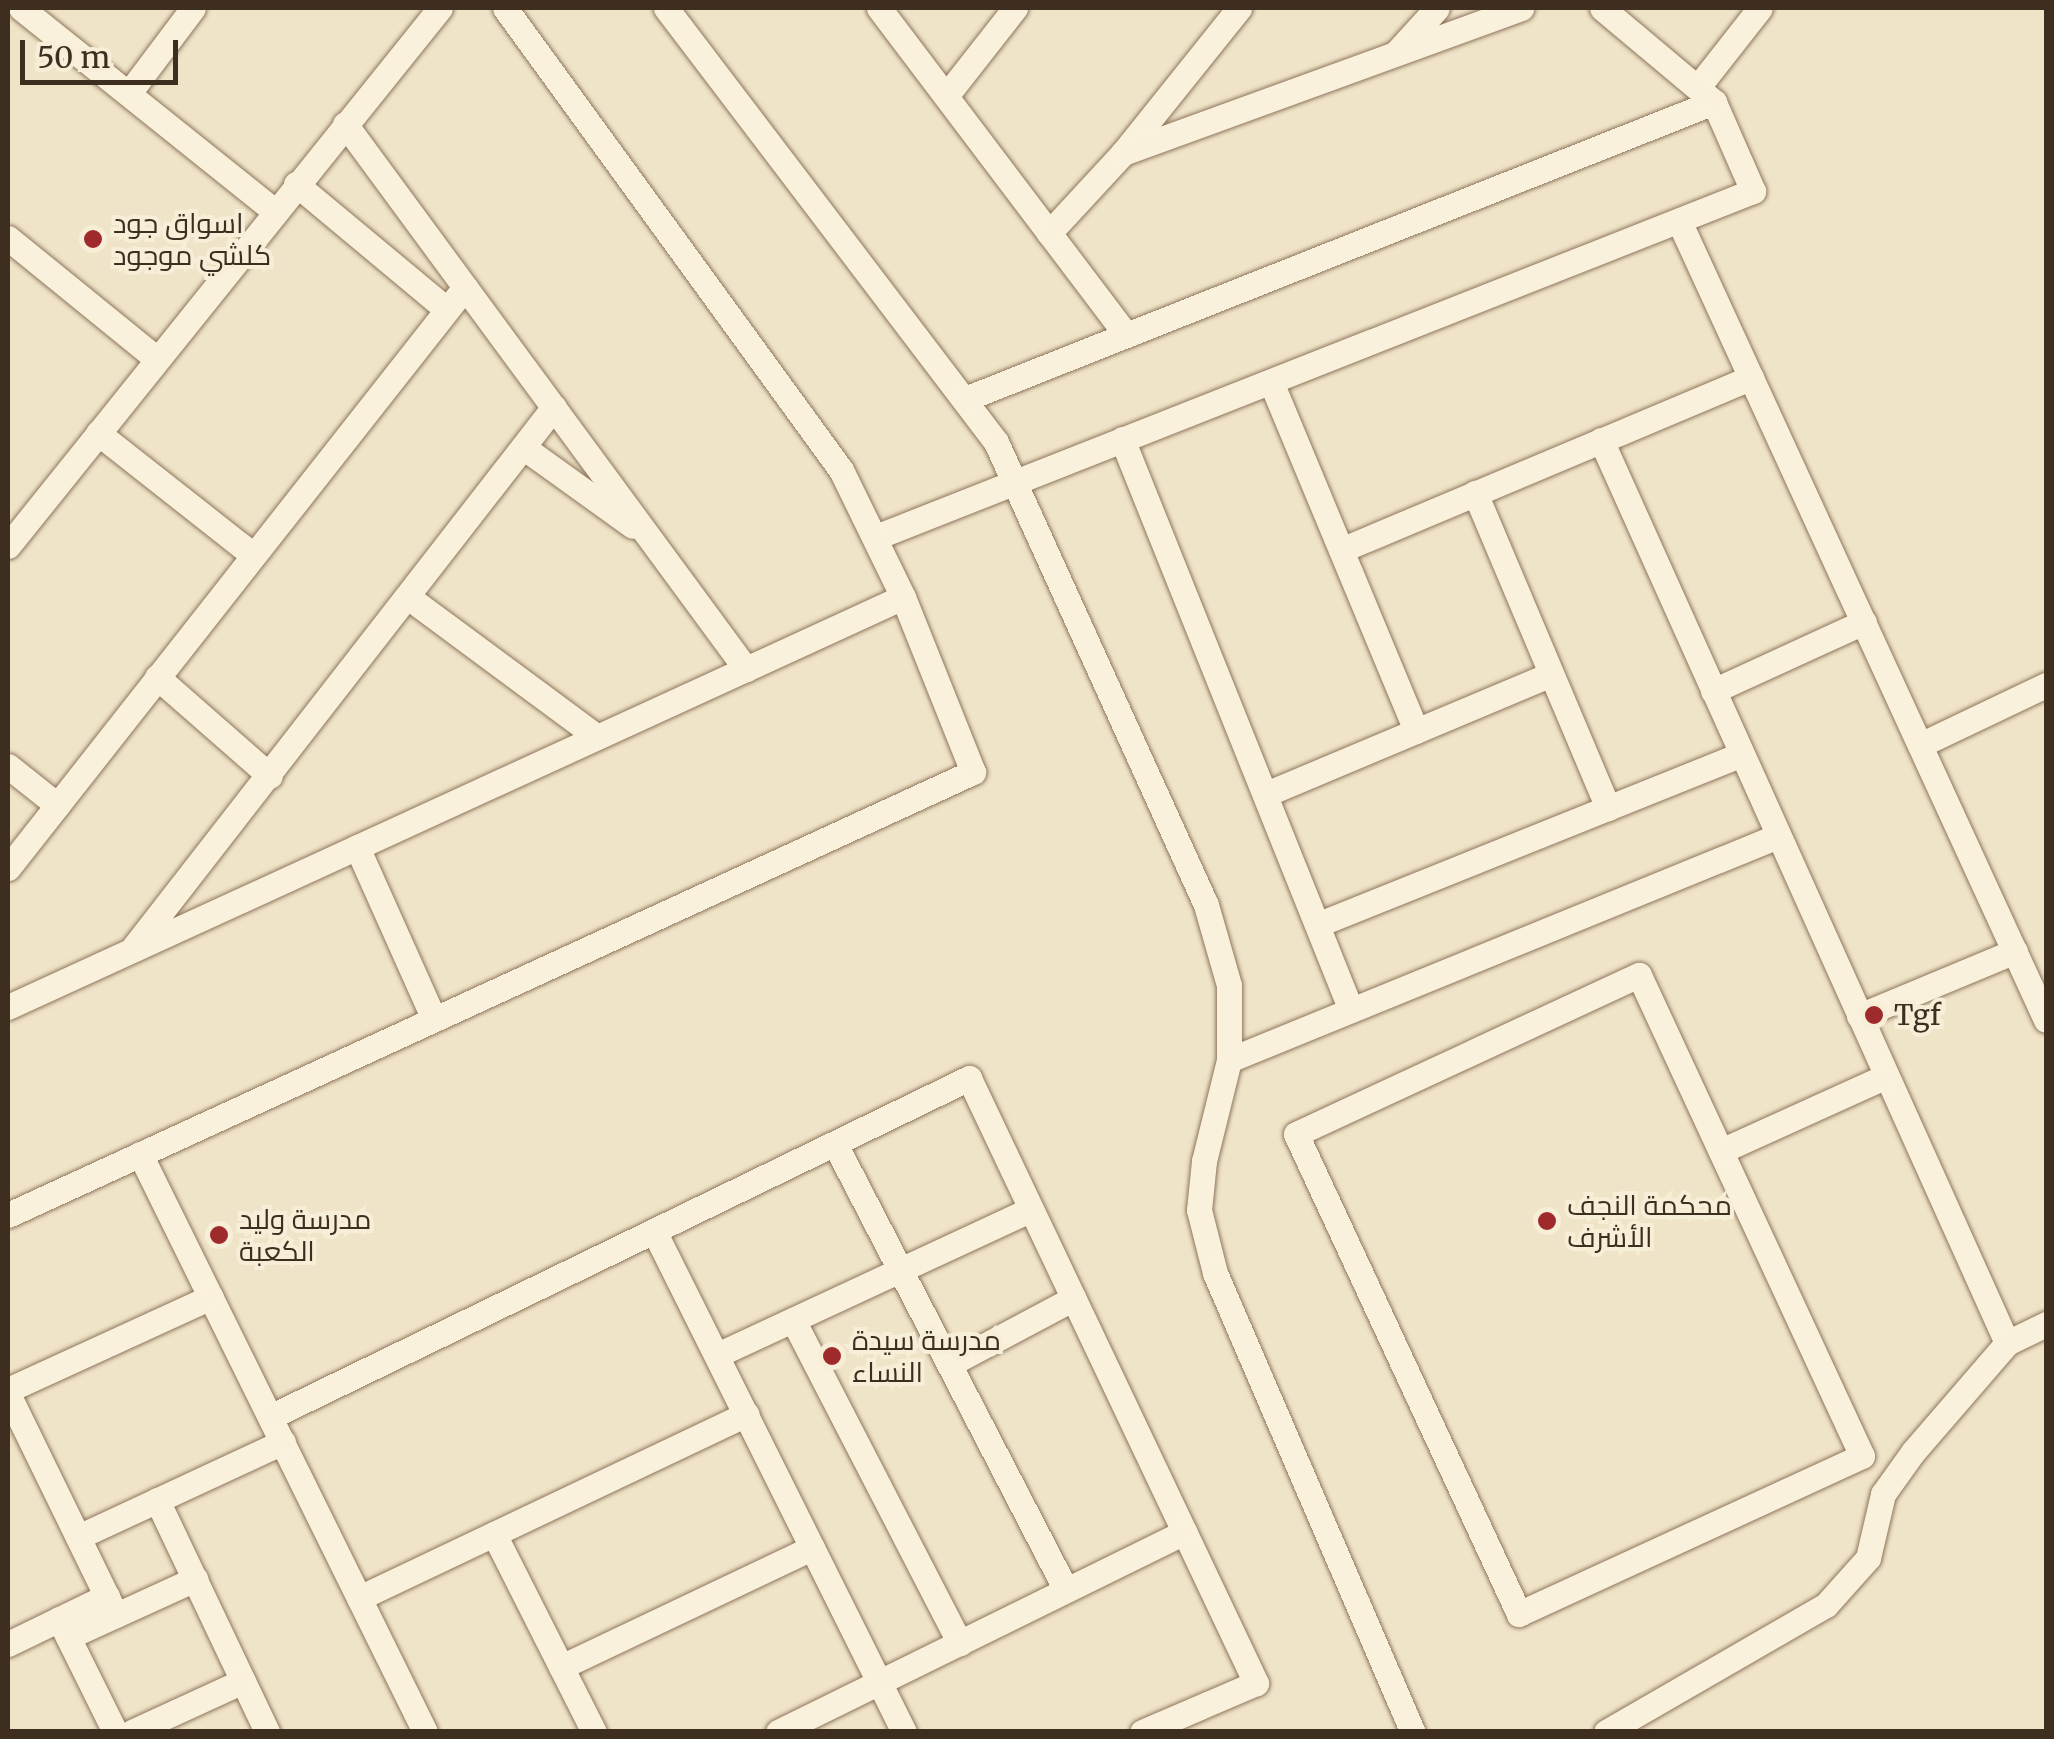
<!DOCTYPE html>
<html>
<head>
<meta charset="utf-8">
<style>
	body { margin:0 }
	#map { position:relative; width:2054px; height:1739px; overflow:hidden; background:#f0e4c8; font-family:Merriweather,Cairo,serif }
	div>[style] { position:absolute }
	.roads { filter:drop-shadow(0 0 2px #8d765c) drop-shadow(0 0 2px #8d765c) }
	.minor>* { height:25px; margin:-12.5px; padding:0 12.5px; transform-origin:12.5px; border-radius:12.5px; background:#faf1dc }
	.dots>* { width:28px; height:28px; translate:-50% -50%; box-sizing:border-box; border:5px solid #f7eed8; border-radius:50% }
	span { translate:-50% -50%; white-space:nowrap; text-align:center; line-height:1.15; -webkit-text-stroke:8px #f7eed8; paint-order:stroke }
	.poi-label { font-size:28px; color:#3d2e20 }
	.left { translate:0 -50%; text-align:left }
	.frame { position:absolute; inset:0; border:10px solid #3d2e20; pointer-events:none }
	.scale { position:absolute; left:20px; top:40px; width:158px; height:45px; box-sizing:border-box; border:5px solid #3d2e20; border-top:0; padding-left:12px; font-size:30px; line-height:35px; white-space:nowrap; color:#3d2e20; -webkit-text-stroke:8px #f7eed8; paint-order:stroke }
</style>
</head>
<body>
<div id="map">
	<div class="roads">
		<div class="minor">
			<div style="left:21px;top:8px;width:324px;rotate:38.7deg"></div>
			<div style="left:666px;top:8px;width:545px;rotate:52.75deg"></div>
			<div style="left:996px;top:442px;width:508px;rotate:65.6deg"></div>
			<div style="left:1206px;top:905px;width:83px;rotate:74deg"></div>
			<div style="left:1229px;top:985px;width:75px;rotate:90deg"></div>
			<div style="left:1229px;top:1060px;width:104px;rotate:103.9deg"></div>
			<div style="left:1204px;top:1161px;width:49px;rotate:95.8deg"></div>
			<div style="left:1199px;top:1210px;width:65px;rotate:75.7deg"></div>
			<div style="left:1215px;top:1273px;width:500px;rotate:66.7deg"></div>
			<div style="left:879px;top:8px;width:410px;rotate:52.9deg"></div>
			<div style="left:1397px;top:52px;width:59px;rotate:-47.7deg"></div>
			<div style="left:1698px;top:87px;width:100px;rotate:-51.9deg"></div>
			<div style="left:129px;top:93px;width:106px;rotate:-53deg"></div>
			<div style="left:946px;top:96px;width:112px;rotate:-51.9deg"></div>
			<div style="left:345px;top:124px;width:677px;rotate:53.66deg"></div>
			<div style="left:1123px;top:153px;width:186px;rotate:-51.3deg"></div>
			<div style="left:296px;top:184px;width:194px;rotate:39.8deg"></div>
			<div style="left:1679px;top:221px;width:879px;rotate:65.33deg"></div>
			<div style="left:1049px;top:233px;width:109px;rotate:-47.2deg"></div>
			<div style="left:1123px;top:153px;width:424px;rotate:-20deg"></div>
			<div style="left:8px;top:238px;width:192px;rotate:39.1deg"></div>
			<div style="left:1271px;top:382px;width:378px;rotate:67.4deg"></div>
			<div style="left:965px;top:399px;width:806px;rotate:-21.63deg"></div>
			<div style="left:98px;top:433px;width:197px;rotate:38.2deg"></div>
			<div style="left:1122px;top:439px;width:615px;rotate:68.15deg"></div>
			<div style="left:1601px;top:440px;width:990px;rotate:65.79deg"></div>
			<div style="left:523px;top:447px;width:135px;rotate:35.7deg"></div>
			<div style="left:1475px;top:493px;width:342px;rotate:67.1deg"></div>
			<div style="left:876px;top:537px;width:943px;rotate:-21.53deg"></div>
			<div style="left:1753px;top:191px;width:97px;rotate:-113.7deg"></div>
			<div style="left:1714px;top:102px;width:146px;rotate:-140deg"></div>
			<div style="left:8px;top:546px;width:690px;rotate:-51.24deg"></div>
			<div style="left:1341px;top:550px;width:445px;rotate:-22.8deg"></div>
			<div style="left:408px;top:597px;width:235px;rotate:36.5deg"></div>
			<div style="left:157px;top:677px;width:150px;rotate:41.2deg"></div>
			<div style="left:1713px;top:691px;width:166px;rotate:-24.6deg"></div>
			<div style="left:1920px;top:745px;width:140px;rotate:-25.5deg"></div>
			<div style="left:8px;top:766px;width:63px;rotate:38.5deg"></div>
			<div style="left:1266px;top:794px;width:309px;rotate:-22.8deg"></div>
			<div style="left:357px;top:847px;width:188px;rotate:65.9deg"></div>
			<div style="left:8px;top:868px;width:739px;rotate:-51.81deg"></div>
			<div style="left:1319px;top:924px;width:455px;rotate:-21.9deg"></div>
			<div style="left:134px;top:947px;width:684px;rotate:-52.13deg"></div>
			<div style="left:1639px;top:975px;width:530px;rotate:65.13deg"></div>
			<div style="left:1862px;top:1456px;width:378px;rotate:155.3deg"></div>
			<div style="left:1519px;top:1614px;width:529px;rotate:-114.92deg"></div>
			<div style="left:1296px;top:1134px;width:378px;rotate:-24.9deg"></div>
			<div style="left:8px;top:1007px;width:984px;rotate:-24.61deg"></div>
			<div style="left:1859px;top:1016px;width:169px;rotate:-22.6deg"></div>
			<div style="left:1229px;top:1060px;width:593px;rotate:-22.2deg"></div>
			<div style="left:835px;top:1144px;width:502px;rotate:62.62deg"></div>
			<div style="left:1721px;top:1151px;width:181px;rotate:-24.4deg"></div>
			<div style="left:140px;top:1154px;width:644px;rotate:63.75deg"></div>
			<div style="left:8px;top:1215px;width:1062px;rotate:-24.66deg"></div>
			<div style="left:973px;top:772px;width:188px;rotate:-111.8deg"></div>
			<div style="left:903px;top:597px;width:141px;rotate:-116deg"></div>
			<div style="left:841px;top:470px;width:571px;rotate:-126.03deg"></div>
			<div style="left:654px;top:1231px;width:560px;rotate:63.48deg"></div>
			<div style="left:793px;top:1320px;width:364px;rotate:62.7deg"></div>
			<div style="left:717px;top:1355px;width:346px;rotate:-24.9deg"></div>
			<div style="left:950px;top:1364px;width:140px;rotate:-28deg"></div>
			<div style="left:8px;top:1390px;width:223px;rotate:-24.6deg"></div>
			<div style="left:8px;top:1394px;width:246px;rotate:64deg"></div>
			<div style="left:270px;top:1417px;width:777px;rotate:-25.87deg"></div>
			<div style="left:969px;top:1078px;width:670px;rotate:64.62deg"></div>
			<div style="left:1256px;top:1683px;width:124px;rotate:156.7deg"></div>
			<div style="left:157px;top:1500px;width:257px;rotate:64.6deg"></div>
			<div style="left:494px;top:1534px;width:222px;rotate:63.2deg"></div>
			<div style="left:78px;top:1537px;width:226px;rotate:-24.9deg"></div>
			<div style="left:359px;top:1598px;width:429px;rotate:-25.4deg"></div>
			<div style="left:59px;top:1619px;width:126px;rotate:63.6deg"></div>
			<div style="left:68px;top:1637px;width:140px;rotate:-24.5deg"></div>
			<div style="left:8px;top:1644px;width:110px;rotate:-25.9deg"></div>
			<div style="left:561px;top:1667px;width:278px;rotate:-25.4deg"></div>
			<div style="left:132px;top:1732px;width:122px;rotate:-24.7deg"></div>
			<div style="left:778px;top:1732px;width:453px;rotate:-26.2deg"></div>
			<div style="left:1606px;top:1732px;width:254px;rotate:-30deg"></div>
			<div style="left:1826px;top:1605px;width:63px;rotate:-48.2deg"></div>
			<div style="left:1868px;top:1558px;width:66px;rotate:-76.8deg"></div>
			<div style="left:1883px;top:1494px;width:52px;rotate:-54.5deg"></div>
			<div style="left:1913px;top:1452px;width:144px;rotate:-49.2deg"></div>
			<div style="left:2007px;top:1343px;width:43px;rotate:-26deg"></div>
		</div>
	</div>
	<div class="dots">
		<div style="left:93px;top:239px;background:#9e2a2b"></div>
		<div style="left:1874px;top:1015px;background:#9e2a2b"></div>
		<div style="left:1547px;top:1221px;background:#9e2a2b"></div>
		<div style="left:219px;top:1235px;background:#9e2a2b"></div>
		<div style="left:832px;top:1356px;background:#9e2a2b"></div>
	</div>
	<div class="poi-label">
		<span class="left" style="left:113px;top:239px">اسواق جود<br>كلشي موجود</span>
		<span class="left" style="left:1894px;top:1015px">Tgf</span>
		<span class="left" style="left:1567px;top:1221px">محكمة النجف<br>الأشرف</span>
		<span class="left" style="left:239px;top:1235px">مدرسة وليد<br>الكعبة</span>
		<span class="left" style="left:852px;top:1356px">مدرسة سيدة<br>النساء</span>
	</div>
	<div class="frame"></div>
	<div class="scale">50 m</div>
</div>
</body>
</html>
